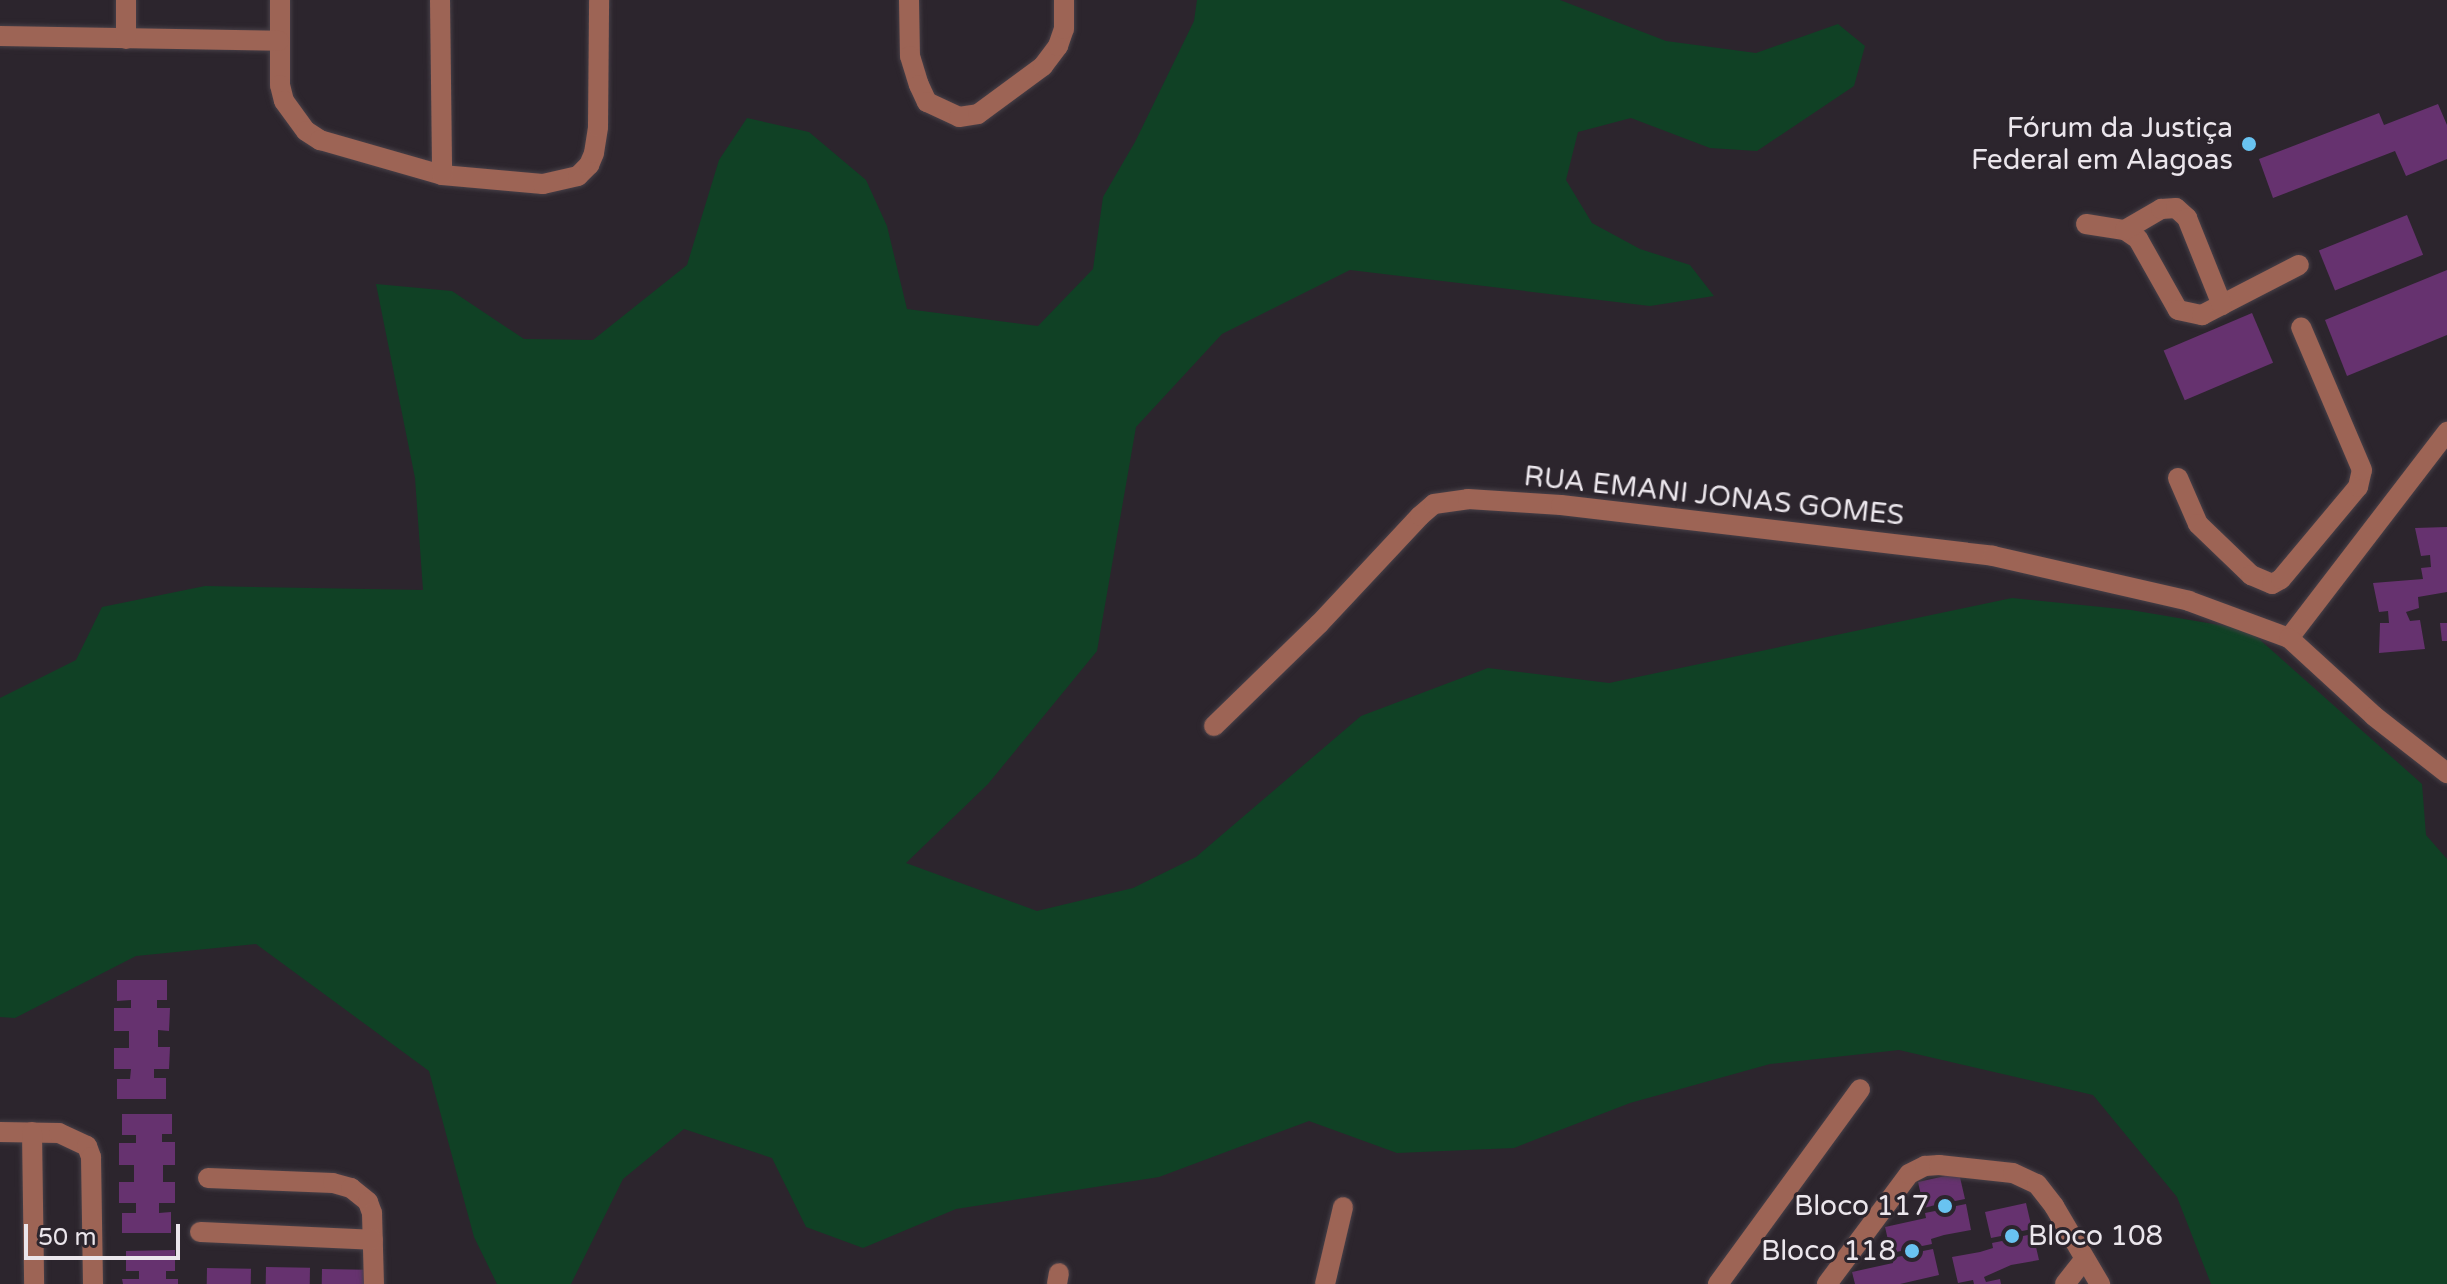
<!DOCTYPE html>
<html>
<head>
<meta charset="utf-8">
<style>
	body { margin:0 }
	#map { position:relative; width:2447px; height:1284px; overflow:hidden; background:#2c252d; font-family:"Varela Round",sans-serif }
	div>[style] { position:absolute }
	.green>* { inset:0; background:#104125 }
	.building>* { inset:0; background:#66326f; transform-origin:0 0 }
	.roads { filter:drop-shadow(0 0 2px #474048) drop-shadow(0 0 2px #474048) }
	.minor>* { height:20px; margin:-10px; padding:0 10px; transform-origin:10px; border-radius:10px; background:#9d6455 }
	.dots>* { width:22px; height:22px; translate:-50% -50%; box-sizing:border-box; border:4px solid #2c252d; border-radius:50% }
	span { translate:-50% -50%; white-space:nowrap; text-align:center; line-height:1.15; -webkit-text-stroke:6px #2c252d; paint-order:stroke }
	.poi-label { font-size:28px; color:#ebe6ec }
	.right { translate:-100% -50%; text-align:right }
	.left { translate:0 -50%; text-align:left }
	.street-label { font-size:28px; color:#ebe6ec }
	.scale { position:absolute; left:24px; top:1224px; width:156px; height:36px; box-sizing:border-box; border:4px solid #ebe6ec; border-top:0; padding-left:10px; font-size:24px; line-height:28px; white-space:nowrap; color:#ebe6ec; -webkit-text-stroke:6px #2c252d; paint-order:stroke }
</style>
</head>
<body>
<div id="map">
	<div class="green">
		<div style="clip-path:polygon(1197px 0,1560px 0,1666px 41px,1756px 53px,1838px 24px,1865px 46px,1854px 86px,1757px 151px,1710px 148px,1631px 118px,1578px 132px,1566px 180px,1592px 223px,1640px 249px,1690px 265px,1714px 296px,1650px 306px,1350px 270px,1222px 334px,1136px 427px,1097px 651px,988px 784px,906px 863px,1037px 911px,1133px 888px,1196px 857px,1361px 716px,1488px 668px,1609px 683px,2012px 598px,2131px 610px,2249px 630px,2422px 784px,2426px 835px,2447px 859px,2447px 1284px,2211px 1284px,2177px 1197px,2093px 1095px,1899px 1050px,1770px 1064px,1630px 1103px,1514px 1148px,1397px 1153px,1309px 1121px,1159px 1177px,956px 1209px,863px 1248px,806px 1227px,772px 1158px,684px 1129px,623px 1179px,571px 1284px,497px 1284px,474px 1237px,429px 1071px,256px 944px,136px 956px,15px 1018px,0 1017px,0 698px,76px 660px,102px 607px,205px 586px,423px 590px,415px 478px,376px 284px,452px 291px,524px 339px,593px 340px,687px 265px,719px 160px,747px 118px,809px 132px,866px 180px,887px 226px,907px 309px,1038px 326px,1093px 269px,1103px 197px,1135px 142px,1194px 21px)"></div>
	</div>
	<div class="building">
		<div style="clip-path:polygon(2438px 104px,2447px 125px,2447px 159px,2406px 176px,2395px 151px,2273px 198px,2259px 159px,2379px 113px,2384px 125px)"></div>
		<div style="left:2407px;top:215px;width:43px;height:95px;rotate:68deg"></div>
		<div style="clip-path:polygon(2447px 270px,2447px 335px,2347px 376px,2325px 320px)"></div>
		<div style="left:2252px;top:313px;width:54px;height:96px;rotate:67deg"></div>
		<div style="clip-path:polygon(2447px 527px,2447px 592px,2418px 597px,2419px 608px,2406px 612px,2410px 621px,2420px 620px,2425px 649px,2379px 653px,2380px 623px,2389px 623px,2388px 611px,2379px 612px,2373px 583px,2423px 579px,2421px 568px,2431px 567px,2430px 555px,2421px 556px,2415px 528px)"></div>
		<div style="clip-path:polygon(2440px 623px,2447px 623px,2447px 641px,2442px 641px)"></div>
		<div style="clip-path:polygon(117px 980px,167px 980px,167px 1000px,157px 1000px,157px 1008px,170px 1008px,169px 1031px,158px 1030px,158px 1047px,170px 1047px,169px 1069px,154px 1069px,154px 1078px,166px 1078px,166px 1099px,117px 1099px,117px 1079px,130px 1079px,131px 1069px,114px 1069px,114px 1048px,129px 1048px,129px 1031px,114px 1031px,114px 1008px,131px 1008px,131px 1000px,117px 1001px)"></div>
		<div style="clip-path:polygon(122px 1114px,172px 1114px,172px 1134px,162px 1134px,162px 1142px,175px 1142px,175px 1165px,163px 1165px,163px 1182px,175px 1182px,175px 1203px,159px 1203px,159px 1213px,171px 1212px,171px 1233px,122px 1233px,122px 1213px,136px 1213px,136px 1203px,119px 1203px,119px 1182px,134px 1182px,134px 1165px,119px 1165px,119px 1143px,136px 1143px,136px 1135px,122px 1135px)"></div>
		<div style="clip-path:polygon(1959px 1173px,1965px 1199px,1950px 1202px,1951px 1207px,1966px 1204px,1971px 1230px,1944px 1235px,1931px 1239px,1932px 1244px,1917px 1247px,1918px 1252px,1933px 1249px,1939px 1275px,1900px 1284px,1855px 1284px,1852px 1272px,1893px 1263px,1892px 1258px,1907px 1255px,1906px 1250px,1891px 1253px,1885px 1227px,1926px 1218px,1925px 1213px,1940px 1210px,1939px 1204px,1924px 1208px,1918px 1182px)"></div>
		<div style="clip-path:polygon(2026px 1203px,2032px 1229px,2017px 1232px,2018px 1237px,2033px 1234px,2039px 1260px,2011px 1265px,1984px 1277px,1986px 1282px,2000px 1279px,2001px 1284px,1974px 1284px,1973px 1280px,1958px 1283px,1952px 1257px,1980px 1252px,1993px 1248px,1992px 1243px,2007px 1240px,2006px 1235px,1991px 1238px,1985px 1212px)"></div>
		<div style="clip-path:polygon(175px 1250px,175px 1271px,166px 1271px,166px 1279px,178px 1279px,178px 1284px,123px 1284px,122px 1279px,139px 1279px,139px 1271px,126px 1271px,126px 1251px)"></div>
		<div style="left:266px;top:1267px;width:44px;height:17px;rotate:1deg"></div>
		<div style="left:207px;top:1268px;width:44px;height:16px;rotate:1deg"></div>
		<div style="left:322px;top:1269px;width:44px;height:15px;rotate:1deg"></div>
	</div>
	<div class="roads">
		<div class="minor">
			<div style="left:280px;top:0;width:85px;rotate:90deg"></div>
			<div style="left:280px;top:85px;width:16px;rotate:76deg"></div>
			<div style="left:284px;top:101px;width:37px;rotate:54deg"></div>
			<div style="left:306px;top:131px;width:17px;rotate:33deg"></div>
			<div style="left:320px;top:140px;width:127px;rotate:16deg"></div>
			<div style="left:442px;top:175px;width:101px;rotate:5.1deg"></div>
			<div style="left:543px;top:184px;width:36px;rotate:-13deg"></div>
			<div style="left:578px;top:176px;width:16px;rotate:-45deg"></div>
			<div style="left:589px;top:165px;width:13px;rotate:-67deg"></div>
			<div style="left:594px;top:153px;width:26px;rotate:-81deg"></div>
			<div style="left:598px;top:127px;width:127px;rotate:-89.5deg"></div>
			<div style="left:440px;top:0;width:175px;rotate:89.3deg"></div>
			<div style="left:909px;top:0;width:56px;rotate:89deg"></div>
			<div style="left:910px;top:56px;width:30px;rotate:73deg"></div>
			<div style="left:919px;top:85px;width:19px;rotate:65deg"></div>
			<div style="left:927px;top:102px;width:35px;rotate:25deg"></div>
			<div style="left:959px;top:117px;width:19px;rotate:-9deg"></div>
			<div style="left:978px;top:114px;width:81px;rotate:-36.4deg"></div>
			<div style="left:1043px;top:66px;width:25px;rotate:-53deg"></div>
			<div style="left:1058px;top:46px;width:18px;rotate:-71deg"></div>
			<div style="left:1064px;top:29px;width:29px;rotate:-90deg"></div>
			<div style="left:0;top:36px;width:279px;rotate:1deg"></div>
			<div style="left:126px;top:39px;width:39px;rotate:-90deg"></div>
			<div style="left:2086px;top:224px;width:39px;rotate:9deg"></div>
			<div style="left:2125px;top:230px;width:16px;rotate:35deg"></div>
			<div style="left:2138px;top:239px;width:81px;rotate:60.6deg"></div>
			<div style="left:2178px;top:310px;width:25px;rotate:12deg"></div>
			<div style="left:2202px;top:315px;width:109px;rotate:-27.3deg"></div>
			<div style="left:2125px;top:230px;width:42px;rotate:-30.3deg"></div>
			<div style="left:2161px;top:209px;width:15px;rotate:-4deg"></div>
			<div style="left:2176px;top:208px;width:15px;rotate:42deg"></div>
			<div style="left:2187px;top:218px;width:94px;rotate:68.1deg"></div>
			<div style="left:2178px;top:478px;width:50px;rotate:66.5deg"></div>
			<div style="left:2198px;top:524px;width:74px;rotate:43.9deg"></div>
			<div style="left:2251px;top:575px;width:23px;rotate:23deg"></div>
			<div style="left:2272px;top:584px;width:10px;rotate:-29deg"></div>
			<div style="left:2281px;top:579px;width:120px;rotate:-50.1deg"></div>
			<div style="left:2358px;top:487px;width:17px;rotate:-77deg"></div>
			<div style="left:2362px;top:470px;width:155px;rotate:-113.1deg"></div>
			<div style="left:2289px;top:638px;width:260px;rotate:-52.5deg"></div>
			<div style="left:1214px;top:726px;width:146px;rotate:-44.2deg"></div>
			<div style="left:1319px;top:624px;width:148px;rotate:-46.9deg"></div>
			<div style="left:1420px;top:516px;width:18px;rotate:-41deg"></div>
			<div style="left:1434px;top:504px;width:34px;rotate:-8deg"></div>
			<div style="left:1468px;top:499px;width:93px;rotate:3.7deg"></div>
			<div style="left:1561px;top:505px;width:435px;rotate:6.7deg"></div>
			<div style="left:1993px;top:556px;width:201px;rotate:12.9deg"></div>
			<div style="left:2189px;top:601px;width:107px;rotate:20.3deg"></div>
			<div style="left:2289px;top:638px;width:115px;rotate:42.5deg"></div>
			<div style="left:2374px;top:716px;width:93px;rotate:38deg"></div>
			<div style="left:0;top:1132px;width:59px;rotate:1deg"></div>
			<div style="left:59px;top:1133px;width:31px;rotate:25deg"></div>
			<div style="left:87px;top:1146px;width:12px;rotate:70deg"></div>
			<div style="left:91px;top:1157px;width:127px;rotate:89.1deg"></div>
			<div style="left:32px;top:1132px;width:152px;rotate:89.2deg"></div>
			<div style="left:208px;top:1178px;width:125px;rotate:2.3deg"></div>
			<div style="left:333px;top:1183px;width:19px;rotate:16deg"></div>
			<div style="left:351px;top:1188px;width:22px;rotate:39deg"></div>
			<div style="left:368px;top:1202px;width:12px;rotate:70deg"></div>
			<div style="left:372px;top:1213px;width:71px;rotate:88.4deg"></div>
			<div style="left:200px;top:1232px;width:173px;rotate:2.6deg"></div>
			<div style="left:1057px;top:1284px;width:11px;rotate:-80deg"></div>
			<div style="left:1325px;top:1284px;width:79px;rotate:-76.8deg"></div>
			<div style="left:1718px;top:1284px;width:241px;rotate:-53.9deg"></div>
			<div style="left:1827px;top:1284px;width:137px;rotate:-53.3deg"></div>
			<div style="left:1909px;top:1174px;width:18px;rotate:-27deg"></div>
			<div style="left:1925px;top:1166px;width:14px;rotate:-4deg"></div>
			<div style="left:1939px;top:1165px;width:74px;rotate:6.2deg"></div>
			<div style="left:2013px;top:1173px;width:26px;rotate:25deg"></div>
			<div style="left:2037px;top:1184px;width:28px;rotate:52deg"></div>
			<div style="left:2054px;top:1206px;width:91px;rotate:59.5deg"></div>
			<div style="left:2065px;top:1284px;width:31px;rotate:-52deg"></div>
		</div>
	</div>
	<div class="dots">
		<div style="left:2249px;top:144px;background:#69c3f1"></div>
		<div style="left:1945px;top:1206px;background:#69c3f1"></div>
		<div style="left:2012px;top:1236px;background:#69c3f1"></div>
		<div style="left:1912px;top:1251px;background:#69c3f1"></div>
	</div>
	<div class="poi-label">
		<span class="right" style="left:2233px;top:144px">Fórum da Justiça<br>Federal em Alagoas</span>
		<span class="right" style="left:1929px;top:1206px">Bloco 117</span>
		<span class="left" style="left:2028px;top:1236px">Bloco 108</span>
		<span class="right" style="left:1896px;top:1251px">Bloco 118</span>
	</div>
	<div class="street-label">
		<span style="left:1714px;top:496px;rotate:6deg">RUA EMANI JONAS GOMES</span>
	</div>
	<div class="scale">50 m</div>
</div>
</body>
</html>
